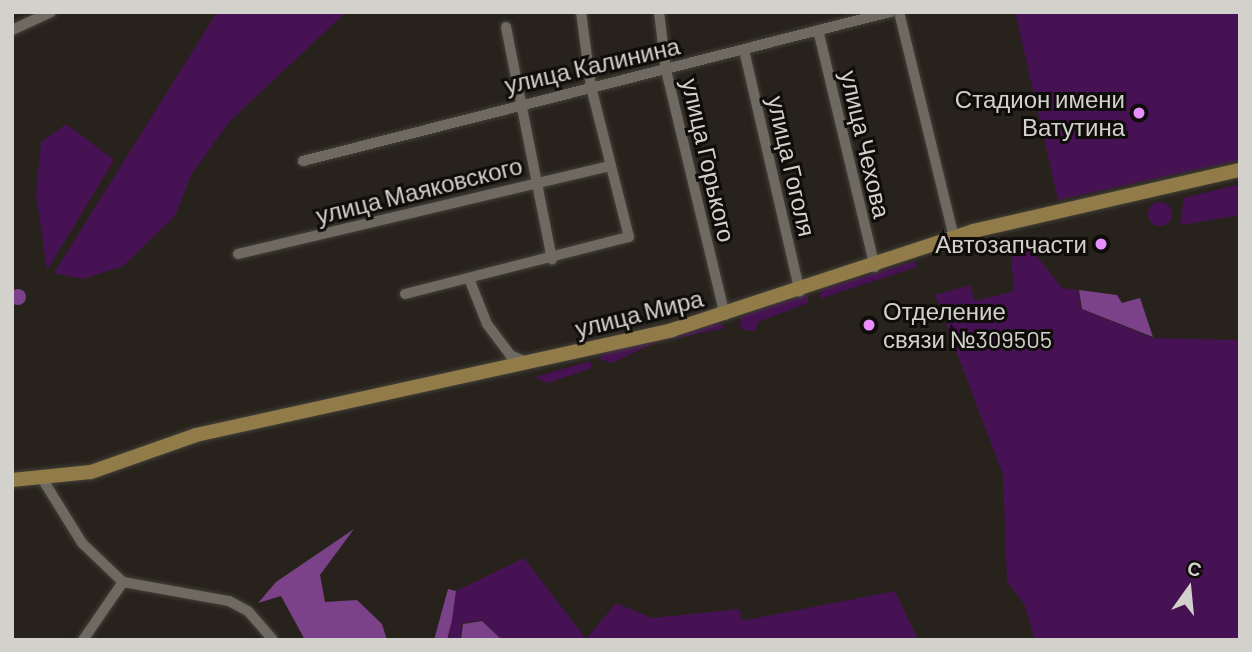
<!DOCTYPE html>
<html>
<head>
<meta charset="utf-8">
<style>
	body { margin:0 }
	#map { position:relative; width:1252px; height:652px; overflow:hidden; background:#27231c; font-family:Barlow,sans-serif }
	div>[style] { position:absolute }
	.green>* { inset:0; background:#471253 }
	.round { border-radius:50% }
	.forest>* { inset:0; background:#7b4189 }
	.roads { filter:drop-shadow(0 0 2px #434039) drop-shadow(0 0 2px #434039) }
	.minor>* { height:10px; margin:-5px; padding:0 5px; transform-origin:5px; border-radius:5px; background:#6e6a62 }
	.major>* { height:14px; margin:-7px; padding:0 7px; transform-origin:7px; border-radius:7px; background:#907b49 }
	.dots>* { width:19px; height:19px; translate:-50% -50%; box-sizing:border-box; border:4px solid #0e0d0a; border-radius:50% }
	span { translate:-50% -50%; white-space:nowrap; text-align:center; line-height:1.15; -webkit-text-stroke:6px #0e0d0a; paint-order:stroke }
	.street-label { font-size:24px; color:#d3d1cc }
	.poi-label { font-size:24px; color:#d3d1cc }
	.right { translate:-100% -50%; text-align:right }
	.left { translate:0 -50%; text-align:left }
	.frame { position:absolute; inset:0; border:14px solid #d3d1cc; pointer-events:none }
	.north { position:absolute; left:1154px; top:554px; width:70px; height:70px; -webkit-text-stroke:5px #0e0d0a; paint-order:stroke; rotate:15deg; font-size:19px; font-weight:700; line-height:28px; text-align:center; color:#d3d1cc }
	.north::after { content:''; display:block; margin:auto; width:24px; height:32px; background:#d3d1cc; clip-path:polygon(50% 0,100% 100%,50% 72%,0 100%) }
</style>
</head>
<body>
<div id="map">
	<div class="green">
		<div style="clip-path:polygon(217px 12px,346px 12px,229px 122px,191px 175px,175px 216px,123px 266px,83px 279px,54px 273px)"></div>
		<div style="clip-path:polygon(1015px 12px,1239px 12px,1240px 160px,1058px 200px)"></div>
		<div style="clip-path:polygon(66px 124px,114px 160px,47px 270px,36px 194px,41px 142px)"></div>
		<div style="clip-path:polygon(1240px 184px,1240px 215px,1180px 225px,1184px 198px)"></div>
		<div class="round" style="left:1148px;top:202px;width:24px;height:24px"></div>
		<div style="clip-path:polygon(1024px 240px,1062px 288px,1078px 290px,1081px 309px,1153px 338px,1240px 340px,1240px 640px,1035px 640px,1024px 604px,1007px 581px,1003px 475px,935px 295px,970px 285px,975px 301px,1014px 291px,1011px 258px,1024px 250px)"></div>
		<div style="clip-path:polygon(915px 261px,917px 267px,819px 299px,822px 289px)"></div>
		<div style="clip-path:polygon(808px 294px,808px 303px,758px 322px,755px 331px,740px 329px,741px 316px)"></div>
		<div style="clip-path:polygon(716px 321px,726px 328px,657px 342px,612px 363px,599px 359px,605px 351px)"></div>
		<div style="clip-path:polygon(590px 361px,592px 368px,548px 383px,535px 377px)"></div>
		<div style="clip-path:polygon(524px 558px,586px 639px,616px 603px,652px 618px,740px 609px,741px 621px,895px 591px,918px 640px,502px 640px,482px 620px,462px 623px,460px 640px,448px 640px,456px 591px)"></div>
	</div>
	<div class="forest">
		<div class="round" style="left:10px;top:289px;width:16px;height:16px"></div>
		<div style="clip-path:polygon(1079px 290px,1117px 295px,1122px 303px,1140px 298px,1153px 337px,1082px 309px)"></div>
		<div style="clip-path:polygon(354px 529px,320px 575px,325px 602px,357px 600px,382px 624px,387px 640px,305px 640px,281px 596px,258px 603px,276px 582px)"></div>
		<div style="clip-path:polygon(448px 589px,456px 591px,452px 620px,447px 640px,434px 640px)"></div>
		<div style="clip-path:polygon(482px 621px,502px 640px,461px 640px,463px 624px)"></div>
	</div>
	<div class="roads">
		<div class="minor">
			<div style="left:659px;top:12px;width:58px;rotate:83.1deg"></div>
			<div style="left:666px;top:70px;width:252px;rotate:76.5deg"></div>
			<div style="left:899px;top:12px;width:232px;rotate:76.3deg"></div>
			<div style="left:506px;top:27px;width:237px;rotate:78.8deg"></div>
			<div style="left:12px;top:30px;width:43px;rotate:-24.8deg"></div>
			<div style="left:818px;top:30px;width:244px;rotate:76.5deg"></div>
			<div style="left:744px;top:50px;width:248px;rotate:77deg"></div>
			<div style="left:303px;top:161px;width:606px;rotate:-14.24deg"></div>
			<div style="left:238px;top:254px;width:381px;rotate:-13.3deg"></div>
			<div style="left:470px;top:281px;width:46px;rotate:68.4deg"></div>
			<div style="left:487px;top:324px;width:39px;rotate:53deg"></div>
			<div style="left:510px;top:355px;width:17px;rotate:24deg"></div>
			<div style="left:405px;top:294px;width:231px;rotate:-14.3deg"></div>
			<div style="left:629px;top:237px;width:155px;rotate:-104.2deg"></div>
			<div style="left:591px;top:87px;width:76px;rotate:-97.6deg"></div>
			<div style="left:43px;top:480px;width:74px;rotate:58.2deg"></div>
			<div style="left:82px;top:543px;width:57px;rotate:43.6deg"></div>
			<div style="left:123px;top:582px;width:108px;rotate:10.2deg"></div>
			<div style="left:229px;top:601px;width:21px;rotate:28deg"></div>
			<div style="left:248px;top:611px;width:38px;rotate:49deg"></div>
			<div style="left:83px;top:640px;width:70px;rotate:-55.4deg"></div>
		</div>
		<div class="major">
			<div style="left:12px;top:480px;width:79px;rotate:-5.8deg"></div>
			<div style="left:91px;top:472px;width:111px;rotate:-19.4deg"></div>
			<div style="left:196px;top:435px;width:487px;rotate:-12.4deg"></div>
			<div style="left:672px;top:330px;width:317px;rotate:-18.2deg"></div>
			<div style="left:973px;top:231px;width:274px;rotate:-12.9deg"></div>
		</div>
	</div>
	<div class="dots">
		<div style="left:1139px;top:113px;background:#e98efe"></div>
		<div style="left:1101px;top:244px;background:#e98efe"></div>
		<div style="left:869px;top:325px;background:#e98efe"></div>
	</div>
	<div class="street-label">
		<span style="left:592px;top:65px;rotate:-13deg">улица Калинина</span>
		<span style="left:866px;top:144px;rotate:77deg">улица Чехова</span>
		<span style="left:709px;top:160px;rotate:77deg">улица Горького</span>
		<span style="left:792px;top:166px;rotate:77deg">улица Гоголя</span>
		<span style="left:419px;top:190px;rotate:-14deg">улица Маяковского</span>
		<span style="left:639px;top:313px;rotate:-14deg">улица Мира</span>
	</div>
	<div class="poi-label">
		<span class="right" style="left:1125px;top:113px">Стадион имени<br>Ватутина</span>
		<span class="right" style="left:1087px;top:244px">Автозапчасти</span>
		<span class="left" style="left:883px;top:325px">Отделение<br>связи №309505</span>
	</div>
	<div class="frame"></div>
	<div class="north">С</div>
</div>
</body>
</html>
